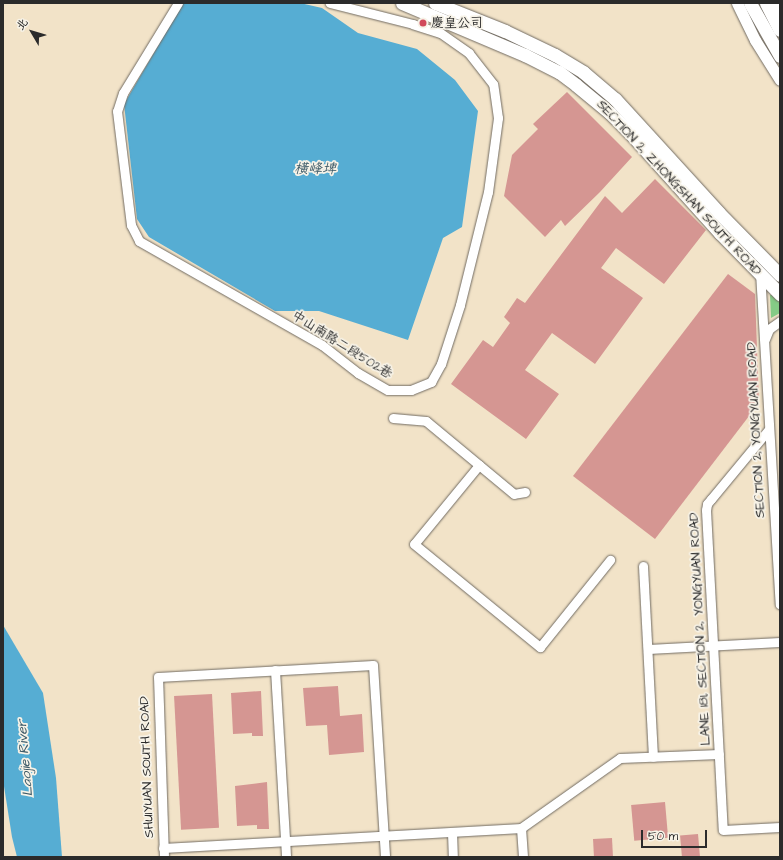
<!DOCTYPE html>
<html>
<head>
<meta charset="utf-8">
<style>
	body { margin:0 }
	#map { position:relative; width:783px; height:860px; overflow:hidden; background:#f2e3c8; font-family:"Architects Daughter","LXGW WenKai TC",sans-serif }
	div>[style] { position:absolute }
	.green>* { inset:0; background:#85cb86 }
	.water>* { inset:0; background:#56add3 }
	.building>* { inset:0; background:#d59692; transform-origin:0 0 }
	.roads { filter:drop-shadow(0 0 1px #716b62) drop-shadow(0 0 1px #716b62) }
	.minor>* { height:9px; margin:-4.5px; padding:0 4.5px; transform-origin:4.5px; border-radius:4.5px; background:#fff }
	.tertiary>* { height:11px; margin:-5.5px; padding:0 5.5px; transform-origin:5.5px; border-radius:5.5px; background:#fff }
	.secondary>* { height:13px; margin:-6.5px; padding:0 6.5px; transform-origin:6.5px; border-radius:6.5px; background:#fff }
	.dots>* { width:11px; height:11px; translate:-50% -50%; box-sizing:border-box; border:2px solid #f7f3e8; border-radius:50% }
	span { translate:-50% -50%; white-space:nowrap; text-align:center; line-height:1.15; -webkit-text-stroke:3.5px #f7f3e8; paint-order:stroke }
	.poi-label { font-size:13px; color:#2b2b2b }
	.left { translate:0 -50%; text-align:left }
	.street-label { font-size:13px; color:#2b2b2b }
	.water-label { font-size:14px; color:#3a5866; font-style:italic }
	.frame { position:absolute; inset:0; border:4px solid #2b2b2b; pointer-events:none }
	.north { position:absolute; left:12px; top:12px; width:40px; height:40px; -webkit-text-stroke:3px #f7f3e8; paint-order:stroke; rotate:308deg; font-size:11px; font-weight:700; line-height:16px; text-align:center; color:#2b2b2b }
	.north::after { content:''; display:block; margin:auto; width:14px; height:18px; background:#2b2b2b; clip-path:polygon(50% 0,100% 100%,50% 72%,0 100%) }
	.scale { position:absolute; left:641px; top:830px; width:66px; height:18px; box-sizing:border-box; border:2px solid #2b2b2b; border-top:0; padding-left:5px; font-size:12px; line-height:14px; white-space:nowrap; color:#2b2b2b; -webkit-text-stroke:3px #f7f3e8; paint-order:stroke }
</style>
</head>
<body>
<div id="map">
	<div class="green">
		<div style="clip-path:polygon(770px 295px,772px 295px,780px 303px,780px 313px,771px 318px)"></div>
	</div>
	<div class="water">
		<div style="clip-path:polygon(183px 3px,300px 3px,322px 8px,358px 33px,417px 49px,455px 80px,478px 111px,462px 227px,443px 238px,408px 340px,319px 311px,275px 311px,149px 237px,137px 219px,124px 104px)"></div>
		<div style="clip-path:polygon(3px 625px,43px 693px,56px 778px,62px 857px,17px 857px,12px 837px,3px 780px)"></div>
	</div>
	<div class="building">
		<div style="clip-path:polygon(567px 92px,632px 157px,600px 192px,565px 226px,561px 220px,545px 237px,504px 196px,512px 155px,538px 129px,533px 124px)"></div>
		<div style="clip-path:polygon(655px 179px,706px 230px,664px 284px,616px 248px,601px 268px,643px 298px,595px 364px,552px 333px,525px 370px,559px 394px,526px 439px,451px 384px,483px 340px,493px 347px,510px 323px,504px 317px,517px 298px,525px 303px,605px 196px,622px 213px)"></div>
		<div style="clip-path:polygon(728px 274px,755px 294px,759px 403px,655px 539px,573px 476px)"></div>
		<div style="clip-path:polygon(338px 686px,340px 716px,362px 714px,364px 752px,329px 755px,327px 725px,306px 726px,303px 688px)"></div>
		<div style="clip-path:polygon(261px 691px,263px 736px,252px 736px,252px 733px,233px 734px,231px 693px)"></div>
		<div style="left:212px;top:694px;width:134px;height:38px;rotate:87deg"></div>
		<div style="clip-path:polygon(267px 782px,269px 829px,257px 829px,257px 825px,237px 826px,235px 786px)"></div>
		<div style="left:665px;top:802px;width:36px;height:34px;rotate:85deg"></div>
		<div style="left:698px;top:834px;width:23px;height:18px;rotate:85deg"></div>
		<div style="left:612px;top:838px;width:19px;height:19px;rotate:87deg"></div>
	</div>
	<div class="roads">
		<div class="minor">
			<div style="left:178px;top:3px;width:105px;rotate:121.4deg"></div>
			<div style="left:123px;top:93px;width:19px;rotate:108deg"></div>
			<div style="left:117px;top:111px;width:115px;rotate:83deg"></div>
			<div style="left:131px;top:225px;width:18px;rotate:63deg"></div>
			<div style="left:139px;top:241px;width:210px;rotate:29.6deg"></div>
			<div style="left:322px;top:345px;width:46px;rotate:37.9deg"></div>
			<div style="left:358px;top:373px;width:34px;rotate:30deg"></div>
			<div style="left:388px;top:390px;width:23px"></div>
			<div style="left:411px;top:390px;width:22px;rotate:-22deg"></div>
			<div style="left:431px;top:382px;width:21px;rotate:-61deg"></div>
			<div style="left:441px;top:364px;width:62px;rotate:-72.1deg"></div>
			<div style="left:460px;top:305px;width:116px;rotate:-76.1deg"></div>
			<div style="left:488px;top:192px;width:75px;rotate:-82.3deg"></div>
			<div style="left:498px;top:118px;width:34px;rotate:-98deg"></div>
			<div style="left:493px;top:84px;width:39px;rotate:-128deg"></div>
			<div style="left:469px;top:53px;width:35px;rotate:-145deg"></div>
			<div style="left:440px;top:33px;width:28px;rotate:-162deg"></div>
			<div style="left:413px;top:24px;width:86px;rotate:-165.8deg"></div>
			<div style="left:760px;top:272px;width:333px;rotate:86.6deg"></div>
			<div style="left:765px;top:339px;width:11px;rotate:-68deg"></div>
			<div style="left:769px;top:329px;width:14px;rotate:-36deg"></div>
			<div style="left:393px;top:418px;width:33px;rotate:5deg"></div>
			<div style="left:426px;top:421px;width:69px;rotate:39.7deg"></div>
			<div style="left:769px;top:429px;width:91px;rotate:129.6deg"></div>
			<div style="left:711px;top:499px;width:6px;rotate:129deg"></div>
			<div style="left:707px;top:504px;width:6px;rotate:99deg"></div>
			<div style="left:706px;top:510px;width:320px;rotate:87deg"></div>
			<div style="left:723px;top:830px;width:57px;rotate:-3deg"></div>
			<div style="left:525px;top:492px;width:11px;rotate:170deg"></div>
			<div style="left:514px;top:494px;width:45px;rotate:-140.4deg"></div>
			<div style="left:479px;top:465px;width:102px;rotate:129.4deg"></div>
			<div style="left:414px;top:544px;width:163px;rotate:39.3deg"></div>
			<div style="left:540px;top:647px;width:112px;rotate:-51.2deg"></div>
			<div style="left:643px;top:566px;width:191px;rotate:87deg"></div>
			<div style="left:648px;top:649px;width:132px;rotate:-3deg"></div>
			<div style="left:275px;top:670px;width:187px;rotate:86.6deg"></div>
			<div style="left:521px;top:828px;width:29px;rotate:86deg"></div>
			<div style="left:452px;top:832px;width:25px;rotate:88deg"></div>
			<div style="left:163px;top:848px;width:359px;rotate:-3.2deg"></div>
			<div style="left:521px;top:828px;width:121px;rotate:-35.3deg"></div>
			<div style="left:620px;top:758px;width:99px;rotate:-2.3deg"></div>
			<div style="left:164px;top:857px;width:180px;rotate:-91.9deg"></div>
			<div style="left:158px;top:677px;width:215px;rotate:-3.2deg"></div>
			<div style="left:373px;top:665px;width:192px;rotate:86.4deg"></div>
		</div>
		<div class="tertiary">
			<div style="left:737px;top:3px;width:41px;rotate:64.1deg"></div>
			<div style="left:755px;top:40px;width:47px;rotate:58deg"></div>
			<div style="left:777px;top:3px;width:7px;rotate:63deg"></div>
		</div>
		<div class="secondary">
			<div style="left:402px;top:3px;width:134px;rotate:22.9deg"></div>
			<div style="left:525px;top:55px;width:38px;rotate:27deg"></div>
			<div style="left:559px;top:72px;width:21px;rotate:37deg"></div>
			<div style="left:576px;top:85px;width:44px;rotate:39.5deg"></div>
			<div style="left:610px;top:113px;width:28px;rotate:45deg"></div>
			<div style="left:630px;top:133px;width:135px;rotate:48deg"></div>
			<div style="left:720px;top:233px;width:86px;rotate:45.5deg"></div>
			<div style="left:435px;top:3px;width:75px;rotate:21.8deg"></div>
			<div style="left:505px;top:31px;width:55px;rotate:25.6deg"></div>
			<div style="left:555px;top:55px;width:33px;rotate:31deg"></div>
			<div style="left:583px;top:72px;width:42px;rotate:40.2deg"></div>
			<div style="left:615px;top:99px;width:154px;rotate:47.6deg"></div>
			<div style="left:719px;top:213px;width:87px;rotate:45.5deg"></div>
			<div style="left:750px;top:3px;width:61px;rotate:60.5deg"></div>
			<div style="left:766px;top:3px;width:30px;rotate:63deg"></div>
		</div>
	</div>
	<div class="dots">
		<div style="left:423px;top:23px;background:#d1495b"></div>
	</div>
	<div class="poi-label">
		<span class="left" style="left:431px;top:23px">慶皇公司</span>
	</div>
	<div class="street-label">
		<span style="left:679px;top:188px;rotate:47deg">SECTION 2, ZHONGSHAN SOUTH ROAD</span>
		<span style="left:342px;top:345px;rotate:32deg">中山南路二段502巷</span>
		<span style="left:756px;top:430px;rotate:-93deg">SECTION 2, YONGYUAN ROAD</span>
		<span style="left:700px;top:629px;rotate:-93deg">LANE 181, SECTION 2, YONGYUAN ROAD</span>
		<span style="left:147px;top:767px;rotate:-92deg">SHUIYUAN SOUTH ROAD</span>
	</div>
	<div class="water-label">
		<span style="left:315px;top:169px">橫峰埤</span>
		<span style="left:25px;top:758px;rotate:-95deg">Laojie River</span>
	</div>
	<div class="frame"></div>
	<div class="north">北</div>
	<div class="scale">50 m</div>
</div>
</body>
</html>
